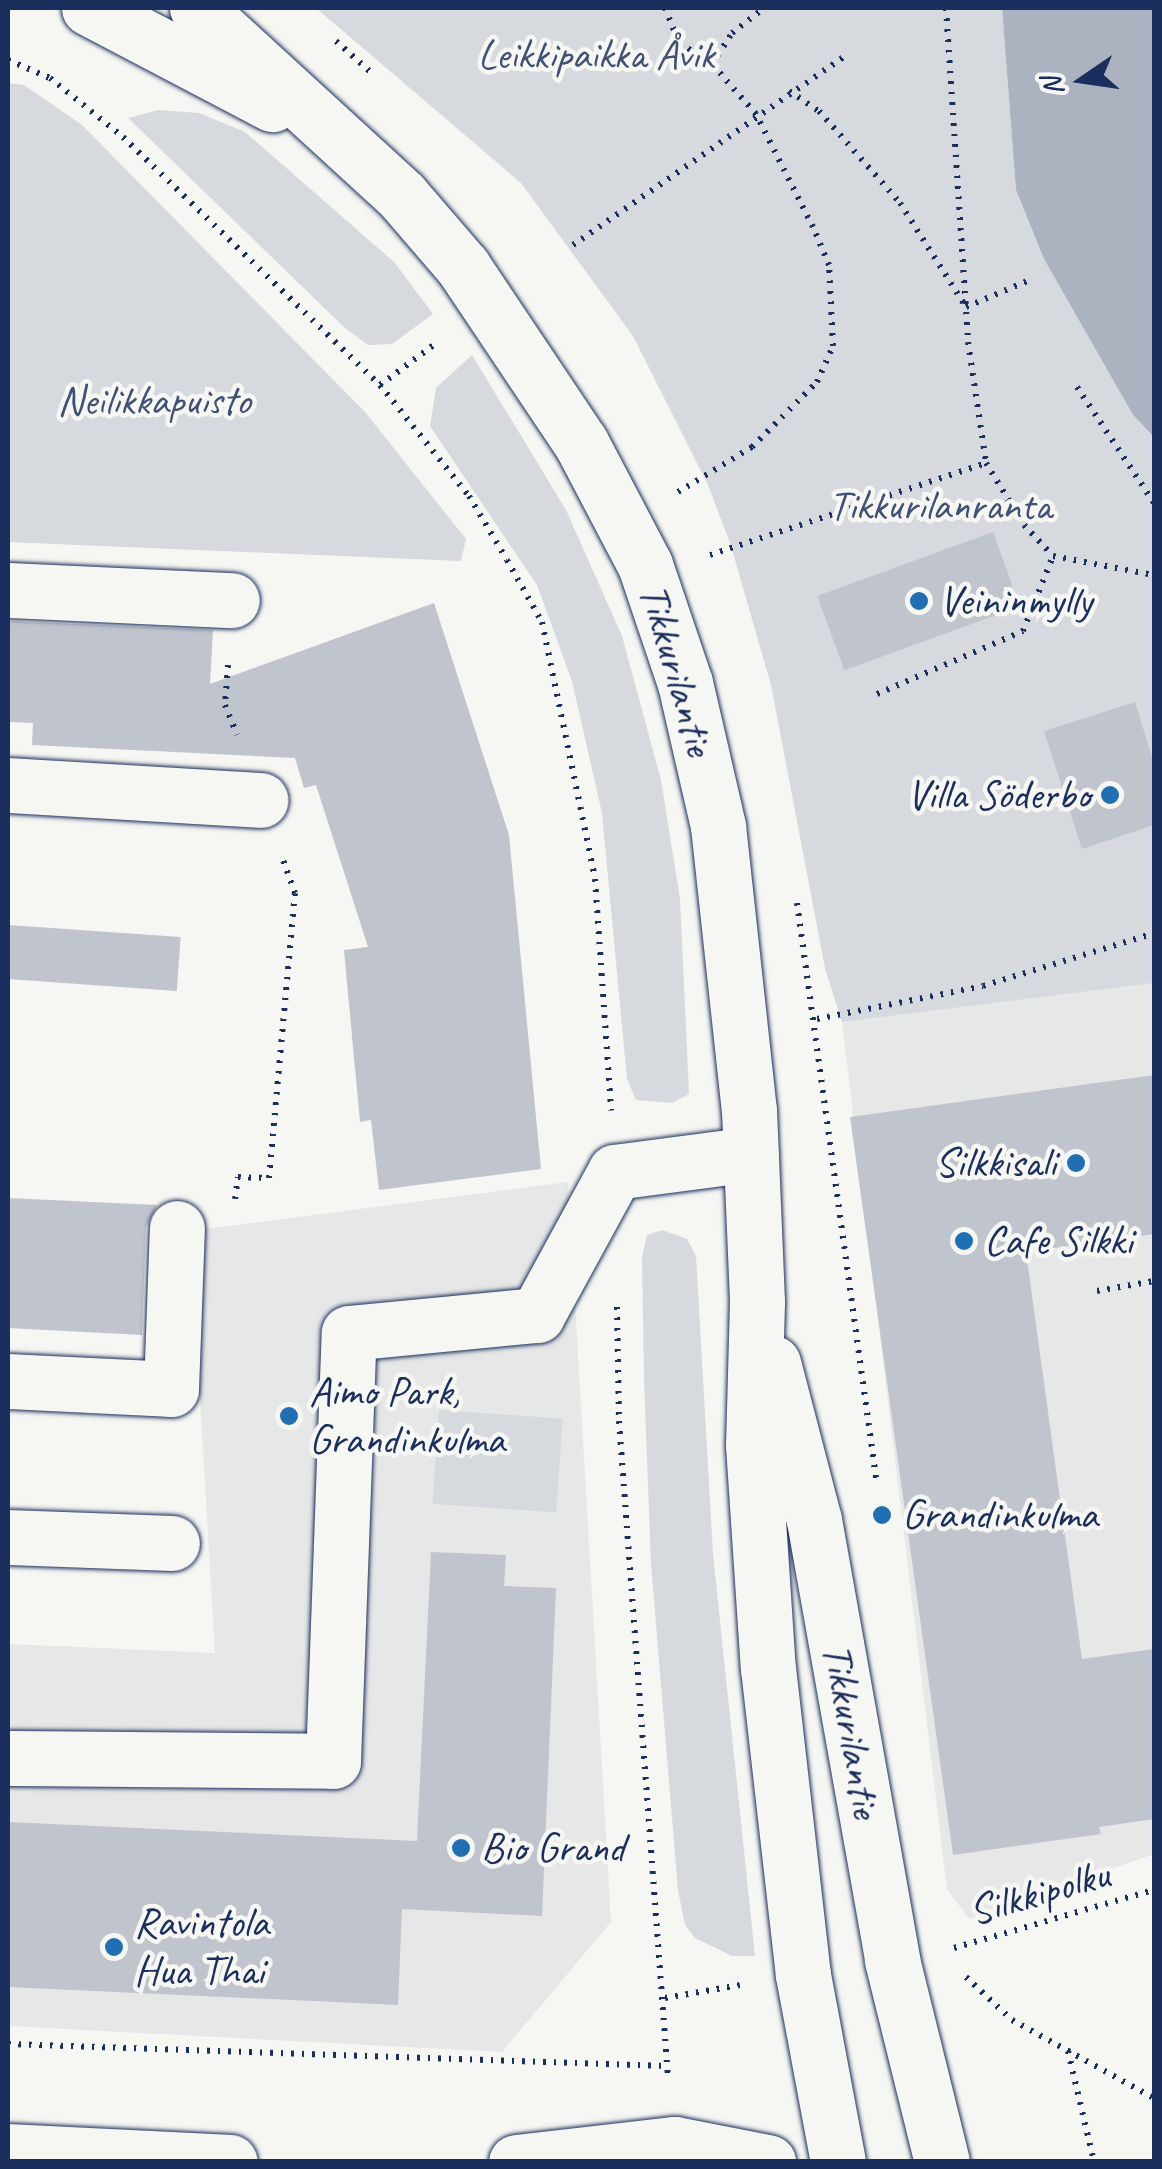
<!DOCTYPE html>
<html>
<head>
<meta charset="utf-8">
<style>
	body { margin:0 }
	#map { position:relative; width:1162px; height:2169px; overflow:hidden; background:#f6f6f2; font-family:Caveat,sans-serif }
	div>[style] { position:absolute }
	.built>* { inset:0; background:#e6e7e7 }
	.green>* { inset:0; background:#d6d9dd; transform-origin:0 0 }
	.water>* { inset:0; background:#abb2c0 }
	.building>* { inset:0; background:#c0c4cd; transform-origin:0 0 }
	.path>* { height:6px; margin-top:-3px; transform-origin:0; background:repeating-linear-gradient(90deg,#1b2f5e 0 2.5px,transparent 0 10.5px) }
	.roads { filter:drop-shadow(0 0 2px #1b2f5e) drop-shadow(0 0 2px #1b2f5e) }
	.minor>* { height:55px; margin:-27.5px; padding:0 27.5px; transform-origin:27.5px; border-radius:27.5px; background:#f6f6f2 }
	.major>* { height:55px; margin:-27.5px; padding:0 27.5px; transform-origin:27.5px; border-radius:27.5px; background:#f6f6f2 }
	.dots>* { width:28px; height:28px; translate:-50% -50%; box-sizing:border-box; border:5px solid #f6f6f2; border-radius:50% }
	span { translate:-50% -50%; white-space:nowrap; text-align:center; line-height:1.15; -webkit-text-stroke:9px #f6f6f2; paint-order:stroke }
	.park-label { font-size:42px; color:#405177 }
	.poi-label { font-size:42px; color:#1b2f5e }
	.left { translate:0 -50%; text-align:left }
	.right { translate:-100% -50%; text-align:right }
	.street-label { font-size:42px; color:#1b2f5e }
	.frame { position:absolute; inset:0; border:10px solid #1b2f5e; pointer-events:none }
	.north { position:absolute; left:1032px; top:30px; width:100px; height:100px; -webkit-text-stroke:8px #f6f6f2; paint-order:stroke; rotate:257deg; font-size:28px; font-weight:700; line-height:40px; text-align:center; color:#1b2f5e }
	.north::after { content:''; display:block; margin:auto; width:35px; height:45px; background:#1b2f5e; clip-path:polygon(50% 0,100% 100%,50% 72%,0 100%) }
</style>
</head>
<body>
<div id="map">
	<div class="built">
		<div style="clip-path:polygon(1154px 983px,1154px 1854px,969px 1919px,947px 1889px,842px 1022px)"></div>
		<div style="clip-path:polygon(568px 1182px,611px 1922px,502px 2052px,8px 2026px,8px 1644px,215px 1653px,190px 1231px)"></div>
	</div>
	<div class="green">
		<div style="clip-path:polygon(316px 8px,1002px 8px,1016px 190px,1044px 259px,1133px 415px,1154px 437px,1154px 983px,842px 1022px,825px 968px,771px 685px,731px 546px,708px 485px,633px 336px,521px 183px)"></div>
		<div style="clip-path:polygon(8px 83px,24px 85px,82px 125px,365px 412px,466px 539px,461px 561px,8px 542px)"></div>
		<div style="clip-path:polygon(158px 110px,199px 113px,245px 132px,394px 262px,433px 314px,392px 344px,368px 345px,345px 328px,128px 118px)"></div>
		<div style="clip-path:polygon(472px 355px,566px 510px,622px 636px,661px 780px,680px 899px,689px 1094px,672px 1103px,636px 1100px,627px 1079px,602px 813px,572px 681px,537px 585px,430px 426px,436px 388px)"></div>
		<div style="clip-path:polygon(662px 1230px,687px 1239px,696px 1256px,713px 1554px,755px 1956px,732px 1956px,695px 1938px,685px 1925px,678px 1890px,651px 1564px,644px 1379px,642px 1257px,647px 1235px)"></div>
		<div style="left:439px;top:1410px;width:124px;height:94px;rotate:4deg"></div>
	</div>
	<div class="water">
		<div style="clip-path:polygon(1002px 8px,1154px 8px,1154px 437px,1133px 415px,1044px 259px,1016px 190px)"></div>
	</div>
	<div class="building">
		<div style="left:993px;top:532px;width:79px;height:187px;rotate:70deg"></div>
		<div style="clip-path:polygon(434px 603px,509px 835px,541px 1169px,379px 1190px,371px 1120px,360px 1122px,344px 950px,368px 947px,316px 785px,304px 788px,295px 758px,32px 745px,33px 723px,8px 722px,8px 621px,213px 630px,210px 684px)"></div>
		<div style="clip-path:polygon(1135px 702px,1154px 764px,1154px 825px,1082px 849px,1044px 731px)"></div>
		<div style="left:8px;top:925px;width:173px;height:54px;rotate:4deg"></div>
		<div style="clip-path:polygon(1154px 1075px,1154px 1234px,1026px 1252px,1082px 1659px,1154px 1649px,1154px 1819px,1099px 1827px,1101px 1834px,953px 1855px,850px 1117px)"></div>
		<div style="clip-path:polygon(8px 1198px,157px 1205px,146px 1227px,142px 1335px,8px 1328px)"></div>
		<div style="clip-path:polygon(431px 1552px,506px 1555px,504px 1586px,556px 1588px,542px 1916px,402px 1909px,398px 2005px,8px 1987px,8px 1822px,417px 1841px)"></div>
	</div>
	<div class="path">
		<div style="left:665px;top:8px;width:38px;rotate:68deg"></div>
		<div style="left:679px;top:43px;width:39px;rotate:32deg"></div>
		<div style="left:946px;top:8px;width:335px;rotate:86.2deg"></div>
		<div style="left:968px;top:342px;width:122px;rotate:81.5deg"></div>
		<div style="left:986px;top:463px;width:73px;rotate:58.5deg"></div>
		<div style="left:1024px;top:525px;width:42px;rotate:46.9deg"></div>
		<div style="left:1053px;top:556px;width:103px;rotate:10.7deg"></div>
		<div style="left:336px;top:41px;width:52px;rotate:41.9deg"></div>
		<div style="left:8px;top:60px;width:46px;rotate:23.2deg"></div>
		<div style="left:50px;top:78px;width:94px;rotate:38.9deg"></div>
		<div style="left:123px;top:137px;width:357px;rotate:44deg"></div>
		<div style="left:380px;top:385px;width:142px;rotate:51.3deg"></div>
		<div style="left:469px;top:496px;width:74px;rotate:59.3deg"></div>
		<div style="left:507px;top:560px;width:71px;rotate:60.6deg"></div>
		<div style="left:542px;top:622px;width:262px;rotate:78.3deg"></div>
		<div style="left:595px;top:879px;width:232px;rotate:86deg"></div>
		<div style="left:789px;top:91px;width:36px;rotate:34deg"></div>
		<div style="left:819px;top:111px;width:123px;rotate:48.6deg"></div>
		<div style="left:900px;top:203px;width:123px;rotate:57.6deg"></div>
		<div style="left:966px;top:307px;width:72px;rotate:-23deg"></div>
		<div style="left:573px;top:245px;width:333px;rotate:-34.8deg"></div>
		<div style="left:380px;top:385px;width:69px;rotate:-36.7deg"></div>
		<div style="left:1077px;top:387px;width:139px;rotate:56.4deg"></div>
		<div style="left:678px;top:492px;width:87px;rotate:-31.3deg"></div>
		<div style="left:752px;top:447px;width:92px;rotate:-45deg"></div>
		<div style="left:817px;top:382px;width:39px;rotate:-66deg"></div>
		<div style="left:833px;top:346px;width:81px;rotate:-92.8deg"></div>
		<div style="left:829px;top:265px;width:41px;rotate:-112.8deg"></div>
		<div style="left:813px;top:227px;width:127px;rotate:-116.8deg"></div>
		<div style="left:756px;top:114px;width:67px;rotate:-131.3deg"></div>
		<div style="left:712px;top:64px;width:37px;rotate:-57deg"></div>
		<div style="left:732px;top:33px;width:41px;rotate:-38deg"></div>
		<div style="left:710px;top:555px;width:291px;rotate:-18.4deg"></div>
		<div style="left:228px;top:665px;width:40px;rotate:94.3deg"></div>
		<div style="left:225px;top:705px;width:32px;rotate:68deg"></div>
		<div style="left:877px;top:694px;width:159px;rotate:-23.3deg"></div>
		<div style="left:1023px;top:631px;width:81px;rotate:-68.2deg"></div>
		<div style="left:797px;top:903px;width:587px;rotate:82.17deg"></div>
		<div style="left:817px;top:1019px;width:169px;rotate:-11.2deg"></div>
		<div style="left:983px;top:986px;width:179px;rotate:-17.2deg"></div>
		<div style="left:235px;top:1199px;width:22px;rotate:-82deg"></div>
		<div style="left:238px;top:1177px;width:31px;rotate:2deg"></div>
		<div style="left:269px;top:1178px;width:286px;rotate:-84.8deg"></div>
		<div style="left:295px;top:893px;width:35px;rotate:-110deg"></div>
		<div style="left:1097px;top:1291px;width:58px;rotate:-10deg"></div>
		<div style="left:617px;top:1307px;width:114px;rotate:89deg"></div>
		<div style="left:619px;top:1421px;width:659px;rotate:85.73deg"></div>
		<div style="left:954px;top:1948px;width:208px;rotate:-16.2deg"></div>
		<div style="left:966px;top:1977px;width:63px;rotate:43.1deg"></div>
		<div style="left:1012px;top:2020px;width:162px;rotate:28.8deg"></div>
		<div style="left:665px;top:1998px;width:76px;rotate:-9.8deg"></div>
		<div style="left:8px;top:2044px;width:659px;rotate:1.91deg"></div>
		<div style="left:1068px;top:2051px;width:114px;rotate:76.8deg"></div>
	</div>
	<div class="roads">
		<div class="minor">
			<div style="left:8px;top:590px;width:224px;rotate:2.6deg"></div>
			<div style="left:8px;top:785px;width:253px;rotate:3.4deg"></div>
			<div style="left:8px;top:1381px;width:163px;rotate:2.8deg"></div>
			<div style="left:171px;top:1389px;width:161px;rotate:-87.9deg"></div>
			<div style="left:8px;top:1537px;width:164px;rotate:2.1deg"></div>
			<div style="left:8px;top:1758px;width:325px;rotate:0.5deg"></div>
			<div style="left:333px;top:1761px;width:428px;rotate:-87.9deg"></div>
			<div style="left:349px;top:1333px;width:189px;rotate:-5.5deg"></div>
			<div style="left:537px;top:1315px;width:163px;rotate:-61.4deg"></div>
			<div style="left:615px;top:1172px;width:137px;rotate:-7.5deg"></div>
			<div style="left:8px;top:2151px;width:222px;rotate:2.8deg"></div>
			<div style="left:516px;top:2162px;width:160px;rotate:-6.5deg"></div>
			<div style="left:675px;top:2144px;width:95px;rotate:11deg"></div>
		</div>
		<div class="major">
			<div style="left:89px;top:8px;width:207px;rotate:27.7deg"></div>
			<div style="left:197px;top:8px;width:278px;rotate:42.5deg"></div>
			<div style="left:402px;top:196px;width:94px;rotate:49.3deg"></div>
			<div style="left:463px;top:267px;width:212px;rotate:56.2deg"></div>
			<div style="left:581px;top:443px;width:138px;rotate:62.3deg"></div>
			<div style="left:645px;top:565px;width:125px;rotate:71.3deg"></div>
			<div style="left:685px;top:683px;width:147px;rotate:77deg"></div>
			<div style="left:718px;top:826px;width:286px;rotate:83.8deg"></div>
			<div style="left:749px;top:1110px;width:192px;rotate:87.6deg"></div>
			<div style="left:757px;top:1302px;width:143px;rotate:91.6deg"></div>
			<div style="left:753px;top:1445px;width:224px;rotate:86.2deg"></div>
			<div style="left:768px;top:1668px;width:309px;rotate:83.5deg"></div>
			<div style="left:803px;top:1975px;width:190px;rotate:79.4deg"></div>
			<div style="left:773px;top:1363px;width:162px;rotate:75.4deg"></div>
			<div style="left:814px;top:1520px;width:447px;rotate:79.9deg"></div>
			<div style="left:892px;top:1960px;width:208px;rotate:76.1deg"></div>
		</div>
	</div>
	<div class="dots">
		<div style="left:919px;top:601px;background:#1f6fb2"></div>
		<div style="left:1110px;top:795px;background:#1f6fb2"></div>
		<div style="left:1076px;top:1163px;background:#1f6fb2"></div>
		<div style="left:964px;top:1241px;background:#1f6fb2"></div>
		<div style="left:289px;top:1416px;background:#1f6fb2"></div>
		<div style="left:882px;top:1515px;background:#1f6fb2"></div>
		<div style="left:461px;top:1848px;background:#1f6fb2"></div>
		<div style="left:114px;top:1947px;background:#1f6fb2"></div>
	</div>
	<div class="park-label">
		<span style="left:596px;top:55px">Leikkipaikka Åvik</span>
		<span style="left:154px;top:401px">Neilikkapuisto</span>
		<span style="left:940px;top:506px">Tikkurilanranta</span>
	</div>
	<div class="poi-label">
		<span class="left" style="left:939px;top:601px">Veininmylly</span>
		<span class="right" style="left:1090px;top:795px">Villa Söderbo</span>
		<span class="right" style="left:1056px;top:1163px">Silkkisali</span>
		<span class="left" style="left:984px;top:1241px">Cafe Silkki</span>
		<span class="left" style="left:309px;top:1416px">Aimo Park,<br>Grandinkulma</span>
		<span class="left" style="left:902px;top:1515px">Grandinkulma</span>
		<span class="left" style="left:481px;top:1848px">Bio Grand</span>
		<span class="left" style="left:134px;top:1947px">Ravintola<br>Hua Thai</span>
	</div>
	<div class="street-label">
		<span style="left:676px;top:670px;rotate:74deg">Tikkurilantie</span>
		<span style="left:851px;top:1731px;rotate:80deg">Tikkurilantie</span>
		<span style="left:1039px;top:1893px;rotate:-16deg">Silkkipolku</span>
	</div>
	<div class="frame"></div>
	<div class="north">N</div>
</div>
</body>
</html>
